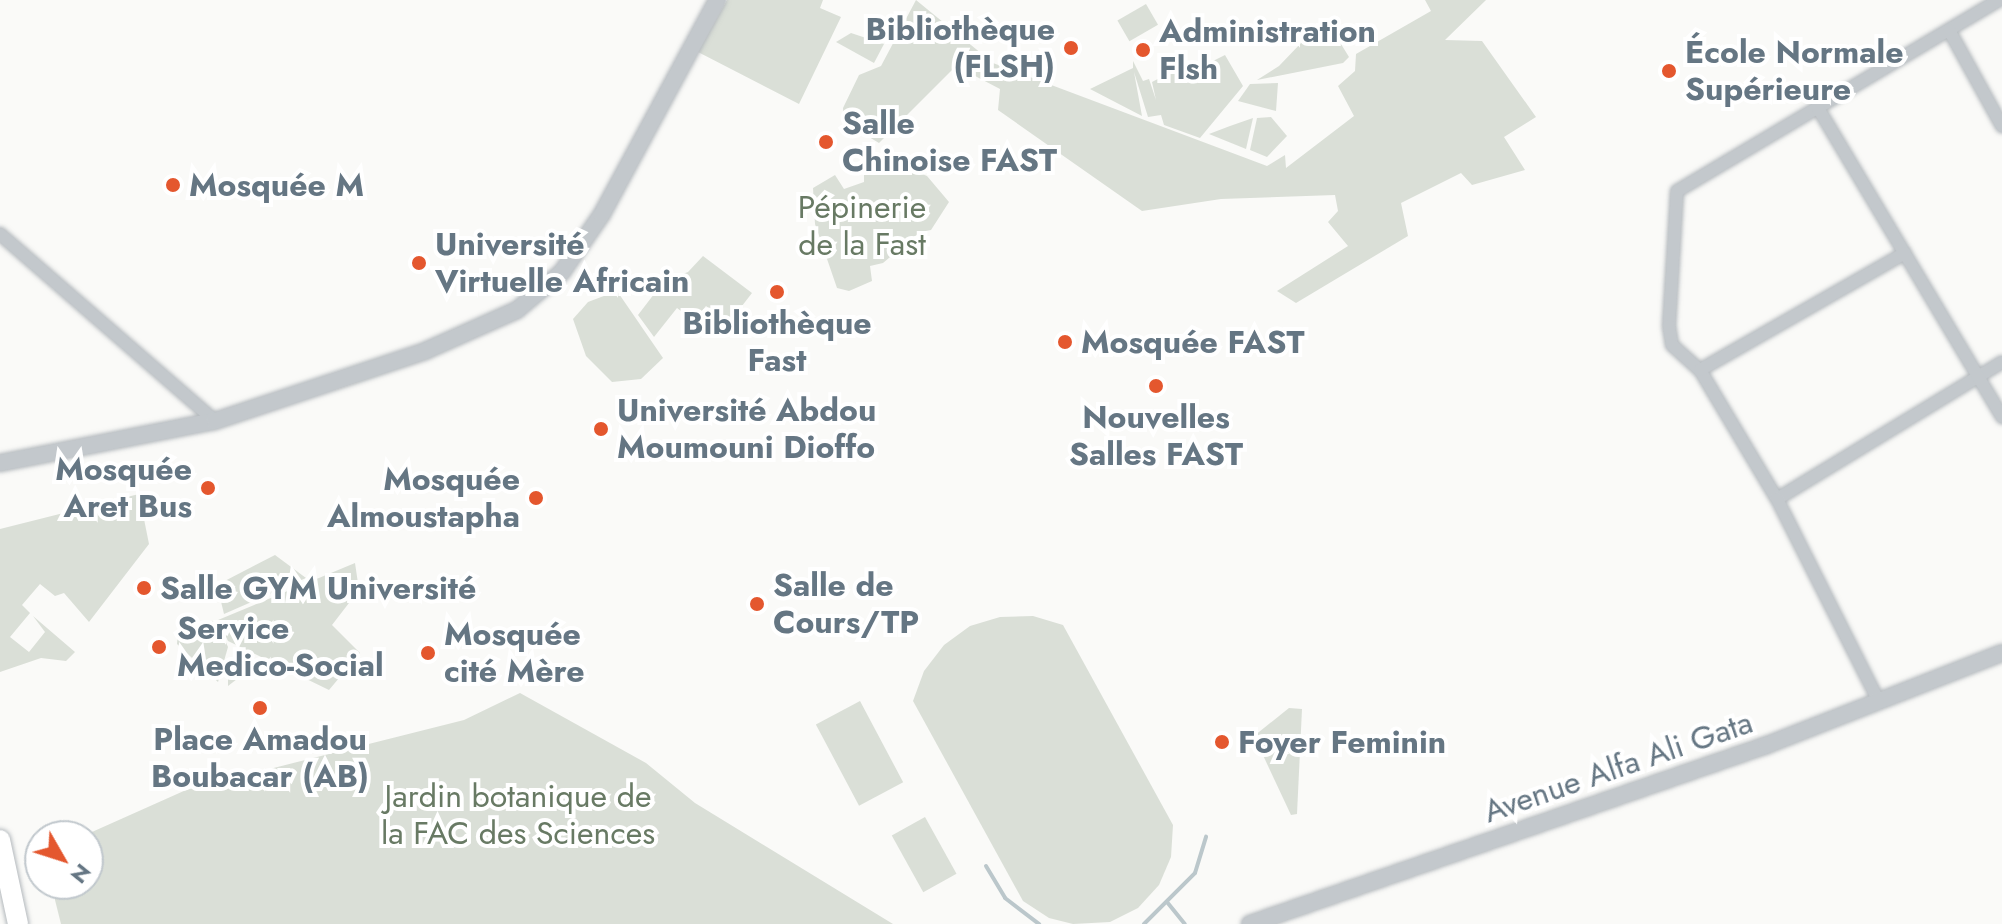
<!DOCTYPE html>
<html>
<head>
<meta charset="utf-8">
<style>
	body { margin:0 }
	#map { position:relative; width:2002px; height:924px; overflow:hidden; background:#fafaf8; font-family:Jost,sans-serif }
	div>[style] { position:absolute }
	.green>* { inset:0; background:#dadfd7; transform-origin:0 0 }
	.stream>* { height:4px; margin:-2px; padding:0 2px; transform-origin:2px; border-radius:2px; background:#bbc7cb }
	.roads { filter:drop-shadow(0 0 2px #b5babe) drop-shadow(0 0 2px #b5babe) }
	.minor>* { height:12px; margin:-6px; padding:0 6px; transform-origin:6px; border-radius:6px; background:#c3c8cc }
	.tertiary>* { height:16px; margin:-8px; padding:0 8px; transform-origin:8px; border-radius:8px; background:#c3c8cc }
	.primary>* { height:20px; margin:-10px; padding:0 10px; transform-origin:10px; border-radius:10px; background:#fff }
	.dots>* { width:22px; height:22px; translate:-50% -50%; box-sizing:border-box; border:4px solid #fff; border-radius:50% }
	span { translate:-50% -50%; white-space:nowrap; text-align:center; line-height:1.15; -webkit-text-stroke:8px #fff; paint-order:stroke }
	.poi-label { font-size:32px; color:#657683; font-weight:700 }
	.right { translate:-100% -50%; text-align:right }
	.left { translate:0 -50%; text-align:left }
	.park-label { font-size:32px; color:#687a64 }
	.street-label { font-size:32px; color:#657683 }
	.north { position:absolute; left:24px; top:820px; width:80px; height:80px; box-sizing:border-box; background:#fff; border:2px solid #c1c8cd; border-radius:50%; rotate:129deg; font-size:22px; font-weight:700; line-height:32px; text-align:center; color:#657683 }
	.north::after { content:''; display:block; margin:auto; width:28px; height:36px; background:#e4572e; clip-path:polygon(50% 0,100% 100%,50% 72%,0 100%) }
</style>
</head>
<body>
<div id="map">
	<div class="green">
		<div style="clip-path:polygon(727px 0,823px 0,820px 8px,841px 17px,799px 104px,698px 52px)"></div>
		<div style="clip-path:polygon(916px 0,993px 63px,1267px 166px,1285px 155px,1286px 168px,1354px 116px,1338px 86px,1355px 71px,1356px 54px,1431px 11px,1425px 0,1486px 0,1445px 40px,1482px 41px,1536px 117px,1504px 137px,1525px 170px,1472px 185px,1461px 173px,1401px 203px,1408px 236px,1296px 303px,1277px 291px,1348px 246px,1328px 222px,1338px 211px,1335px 195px,1221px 199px,1142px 211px,998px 110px,1000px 89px,956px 66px,879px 143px,844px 122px,843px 108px,859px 75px,881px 66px)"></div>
		<div style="left:1146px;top:4px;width:24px;height:33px;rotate:60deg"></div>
		<div style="clip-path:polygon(1325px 18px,1349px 57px,1343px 63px,1257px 80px,1279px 66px)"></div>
		<div style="clip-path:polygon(851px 33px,884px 44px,874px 63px,836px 42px)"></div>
		<div style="clip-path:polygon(1225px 55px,1243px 86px,1200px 138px,1164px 125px,1161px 115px,1148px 117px,1134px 72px,1142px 116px,1090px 89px,1133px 68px,1133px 61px,1143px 81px,1149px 79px,1156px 100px,1152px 82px,1175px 70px,1181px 77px)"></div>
		<div style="clip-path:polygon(1278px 83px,1276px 111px,1238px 101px,1250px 84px)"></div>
		<div style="clip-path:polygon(1271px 117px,1287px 136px,1267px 157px,1250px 150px,1257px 118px)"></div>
		<div style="clip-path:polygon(1253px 118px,1246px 149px,1209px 134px,1230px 126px)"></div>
		<div style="clip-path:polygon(881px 157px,927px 176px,949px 202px,931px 230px,920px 232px,883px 263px,870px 266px,872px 281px,849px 291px,837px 288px,815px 224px,813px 188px,835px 175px,844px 189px,864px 182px,864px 168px)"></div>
		<div style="clip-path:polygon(703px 256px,752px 293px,728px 324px,706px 306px,694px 321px,677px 308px,654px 337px,638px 315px,664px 281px,688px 272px)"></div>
		<div style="clip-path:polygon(617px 291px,663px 358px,641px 379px,612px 382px,586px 356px,573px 319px,588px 302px)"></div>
		<div style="clip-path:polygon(139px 494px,149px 544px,89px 622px,64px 593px,55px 596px,40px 584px,22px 605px,30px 613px,10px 637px,29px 652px,45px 632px,33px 616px,75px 652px,66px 661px,41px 658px,0 672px,0 529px)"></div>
		<div style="clip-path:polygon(275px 555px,306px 578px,224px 614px,217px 585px)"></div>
		<div style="clip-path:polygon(355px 563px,359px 590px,332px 625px,360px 653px,329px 690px,228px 641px,218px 620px)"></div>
		<div style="clip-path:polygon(1033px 616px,1063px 625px,1173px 825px,1171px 857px,1159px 885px,1138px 908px,1110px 922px,1073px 924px,1049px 918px,1023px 901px,913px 701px,924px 671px,944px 645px,970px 626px,1000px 617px)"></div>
		<div style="clip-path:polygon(216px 620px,228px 647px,218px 682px,177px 644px,178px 631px)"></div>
		<div style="clip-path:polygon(238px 651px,250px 669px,228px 686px,228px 679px)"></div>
		<div style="clip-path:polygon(520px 693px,646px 763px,695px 803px,893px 924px,61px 924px,51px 884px,88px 884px,88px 836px,83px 836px,186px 790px,464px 720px)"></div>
		<div style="left:860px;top:701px;width:92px;height:50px;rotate:62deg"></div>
		<div style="clip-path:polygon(1289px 708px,1302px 709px,1297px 814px,1291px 815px,1254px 736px)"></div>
		<div style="left:925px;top:817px;width:65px;height:38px;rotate:61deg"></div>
	</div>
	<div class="stream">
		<div style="left:986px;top:866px;width:37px;rotate:59deg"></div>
		<div style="left:1005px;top:898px;width:43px;rotate:37.4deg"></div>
		<div style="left:1167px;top:902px;width:28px;rotate:51deg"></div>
		<div style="left:1144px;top:924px;width:72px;rotate:-45deg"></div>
		<div style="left:1195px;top:873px;width:38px;rotate:-73deg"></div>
	</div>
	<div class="roads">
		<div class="minor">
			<div style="left:1999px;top:0;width:374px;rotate:149.3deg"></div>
			<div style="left:1677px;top:191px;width:135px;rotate:93.4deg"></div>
			<div style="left:1669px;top:326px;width:19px;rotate:81deg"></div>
			<div style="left:1672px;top:345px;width:38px;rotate:42deg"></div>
			<div style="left:1700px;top:370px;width:150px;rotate:59.2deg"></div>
			<div style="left:1777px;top:499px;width:263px;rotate:-31.3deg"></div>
			<div style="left:1949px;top:30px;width:110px;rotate:61.1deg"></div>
			<div style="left:1818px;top:108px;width:360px;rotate:59.2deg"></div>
			<div style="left:0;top:234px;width:285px;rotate:41deg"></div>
			<div style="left:1700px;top:370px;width:236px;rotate:-29.7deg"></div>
			<div style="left:1777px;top:499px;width:227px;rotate:63.3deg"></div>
		</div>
		<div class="tertiary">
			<div style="left:0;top:463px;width:219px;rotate:-11.1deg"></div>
			<div style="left:215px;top:421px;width:221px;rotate:-18.4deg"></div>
			<div style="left:425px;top:351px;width:101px;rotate:-24deg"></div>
			<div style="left:517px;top:310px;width:59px;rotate:-40.2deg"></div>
			<div style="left:562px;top:272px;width:70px;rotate:-55.4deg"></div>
			<div style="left:602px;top:214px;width:243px;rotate:-61.7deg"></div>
			<div style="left:1250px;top:924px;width:547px;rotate:-19.1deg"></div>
			<div style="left:1767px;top:745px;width:252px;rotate:-21.4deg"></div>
		</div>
		<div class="primary">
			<div style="left:0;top:840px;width:86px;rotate:77.9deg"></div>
		</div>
	</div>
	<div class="dots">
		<div style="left:1071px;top:48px;background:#e4572e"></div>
		<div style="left:1143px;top:50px;background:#e4572e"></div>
		<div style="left:1669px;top:71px;background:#e4572e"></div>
		<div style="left:826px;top:142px;background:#e4572e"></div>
		<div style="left:173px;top:185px;background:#e4572e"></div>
		<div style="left:419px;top:263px;background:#e4572e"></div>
		<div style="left:777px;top:292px;background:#e4572e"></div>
		<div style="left:1065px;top:342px;background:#e4572e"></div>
		<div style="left:1156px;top:386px;background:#e4572e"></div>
		<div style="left:601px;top:429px;background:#e4572e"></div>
		<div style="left:208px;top:488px;background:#e4572e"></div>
		<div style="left:536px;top:498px;background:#e4572e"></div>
		<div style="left:144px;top:588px;background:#e4572e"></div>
		<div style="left:757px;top:604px;background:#e4572e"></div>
		<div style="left:159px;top:647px;background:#e4572e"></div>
		<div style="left:428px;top:653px;background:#e4572e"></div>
		<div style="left:260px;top:708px;background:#e4572e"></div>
		<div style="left:1222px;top:742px;background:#e4572e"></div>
	</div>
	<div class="poi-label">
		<span class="right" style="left:1055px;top:48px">Bibliothèque<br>(FLSH)</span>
		<span class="left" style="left:1159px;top:50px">Administration<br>Flsh</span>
		<span class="left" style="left:1685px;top:71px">École Normale<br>Supérieure</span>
		<span class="left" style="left:842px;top:142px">Salle<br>Chinoise FAST</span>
		<span class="left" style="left:189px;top:185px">Mosquée M</span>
		<span class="left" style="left:435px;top:263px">Université<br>Virtuelle Africain</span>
		<span style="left:777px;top:342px">Bibliothèque<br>Fast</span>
		<span class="left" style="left:1081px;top:342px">Mosquée FAST</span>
		<span class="left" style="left:617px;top:429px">Université Abdou<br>Moumouni Dioffo</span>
		<span style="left:1156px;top:436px">Nouvelles<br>Salles FAST</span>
		<span class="right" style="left:192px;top:488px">Mosquée<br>Aret Bus</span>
		<span class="right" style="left:520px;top:498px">Mosquée<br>Almoustapha</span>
		<span class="left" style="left:773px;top:604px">Salle de<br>Cours/TP</span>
		<span class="left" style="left:160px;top:588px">Salle GYM Université</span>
		<span class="left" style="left:177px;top:647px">Service<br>Medico-Social</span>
		<span class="left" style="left:444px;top:653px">Mosquée<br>cité Mère</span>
		<span style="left:260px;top:758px">Place Amadou<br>Boubacar (AB)</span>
		<span class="left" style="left:1238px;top:742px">Foyer Feminin</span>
	</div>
	<div class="park-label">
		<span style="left:862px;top:226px">Pépinerie<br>de la Fast</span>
		<span style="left:518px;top:815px">Jardin botanique de<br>la FAC des Sciences</span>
	</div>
	<div class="street-label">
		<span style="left:1618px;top:767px;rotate:-19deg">Avenue Alfa Ali Gata</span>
	</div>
	<div class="north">N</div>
</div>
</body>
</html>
